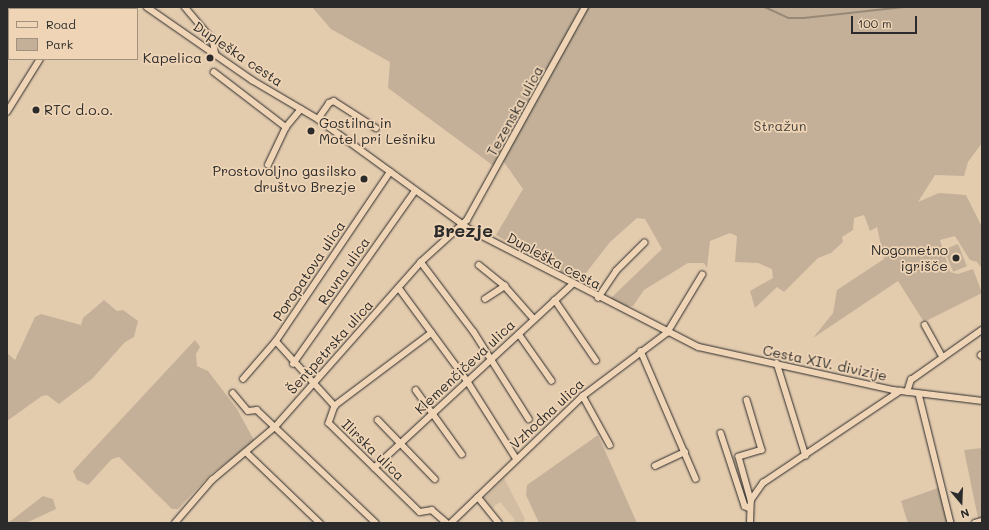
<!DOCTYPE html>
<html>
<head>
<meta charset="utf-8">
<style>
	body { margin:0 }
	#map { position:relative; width:989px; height:530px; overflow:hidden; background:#e3cbae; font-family:Mali,sans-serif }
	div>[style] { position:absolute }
	.built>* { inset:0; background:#d3bda2 }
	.green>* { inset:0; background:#c4b098; transform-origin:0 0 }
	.stream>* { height:1.5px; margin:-0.75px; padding:0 0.75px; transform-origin:0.75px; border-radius:0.75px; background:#988977 }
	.roads { filter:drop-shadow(0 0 1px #2b2b2b) drop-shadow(0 0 1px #2b2b2b) }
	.minor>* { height:5.5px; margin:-2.75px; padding:0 2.75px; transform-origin:2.75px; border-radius:2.75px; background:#efd5b6 }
	.dots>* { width:11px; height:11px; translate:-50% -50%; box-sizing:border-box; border:2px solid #efd5b6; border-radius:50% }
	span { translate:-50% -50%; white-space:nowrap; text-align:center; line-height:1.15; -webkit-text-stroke:3.5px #efd5b6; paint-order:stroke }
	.street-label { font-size:14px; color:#2b2b2b }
	.poi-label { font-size:14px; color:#2b2b2b }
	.right { translate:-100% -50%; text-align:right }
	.left { translate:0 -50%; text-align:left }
	.park-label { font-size:14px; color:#4a4641 }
	.district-label { font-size:18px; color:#2b2b2b; font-weight:700 }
	.frame { position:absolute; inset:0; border:8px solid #2b2b2b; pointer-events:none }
	.legend { position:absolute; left:8px; top:8px; width:130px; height:52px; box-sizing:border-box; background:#efd5b6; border:1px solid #a1917e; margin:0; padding:5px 7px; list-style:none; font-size:12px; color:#2b2b2b }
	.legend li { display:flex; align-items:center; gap:8px; height:20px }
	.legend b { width:20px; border:1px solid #a1917e }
	.north { position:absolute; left:941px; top:482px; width:40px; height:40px; -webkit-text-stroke:3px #efd5b6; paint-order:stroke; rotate:161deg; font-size:11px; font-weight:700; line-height:16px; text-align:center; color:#2b2b2b }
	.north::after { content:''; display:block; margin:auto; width:14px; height:18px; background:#2b2b2b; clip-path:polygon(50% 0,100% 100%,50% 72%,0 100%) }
	.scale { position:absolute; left:851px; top:16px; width:66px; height:18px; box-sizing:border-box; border:2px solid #2b2b2b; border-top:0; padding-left:5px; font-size:12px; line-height:14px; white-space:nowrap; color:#2b2b2b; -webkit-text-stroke:3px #efd5b6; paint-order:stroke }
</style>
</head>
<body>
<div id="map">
	<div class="built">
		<div style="clip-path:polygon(504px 478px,525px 519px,523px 523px,511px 523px,515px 520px,500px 502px,492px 508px,484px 498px)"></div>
	</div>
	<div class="green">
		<div style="clip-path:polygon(312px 7px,982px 7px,982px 143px,968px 162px,964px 176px,935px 175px,918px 202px,939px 193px,966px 195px,982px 227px,982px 269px,977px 262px,970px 260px,955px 236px,940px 240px,950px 272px,958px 274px,973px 269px,982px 293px,924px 322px,898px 281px,813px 338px,833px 313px,837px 290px,884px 259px,877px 227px,870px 231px,864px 215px,854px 218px,853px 230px,842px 237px,843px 242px,831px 253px,818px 258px,784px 292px,777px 287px,755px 308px,750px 291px,773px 278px,772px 269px,758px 263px,735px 262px,737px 236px,730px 233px,710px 241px,707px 268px,704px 263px,688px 263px,644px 290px,633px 306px,624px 307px,610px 299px,662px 249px,645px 219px,637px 218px,610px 242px,579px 282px,496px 235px,523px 189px,501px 158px,495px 167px,388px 88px,390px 62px,331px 29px)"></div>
		<div style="left:958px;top:244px;width:24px;height:15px;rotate:68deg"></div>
		<div style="clip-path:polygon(104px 300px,117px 311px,123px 310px,138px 321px,134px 337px,125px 342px,92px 379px,59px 404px,47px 395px,42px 396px,7px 421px,7px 353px,15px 360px,35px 317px,41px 314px,81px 325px,83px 318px)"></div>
		<div style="clip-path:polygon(195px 340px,200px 347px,196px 354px,197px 366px,208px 371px,237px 409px,255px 442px,211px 474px,178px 509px,172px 509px,119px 457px,112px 459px,88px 485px,77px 480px,73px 471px)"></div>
		<div style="clip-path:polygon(598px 435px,637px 523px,539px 523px,526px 495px,527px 485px)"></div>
		<div style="clip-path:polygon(982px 448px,982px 518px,978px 518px,964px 450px)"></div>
		<div style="clip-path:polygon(941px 487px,948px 523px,908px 523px,901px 501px)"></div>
		<div style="clip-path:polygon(43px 496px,53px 499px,56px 509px,26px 523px,8px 523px)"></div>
	</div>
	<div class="stream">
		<div style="left:765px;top:7px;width:26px;rotate:25deg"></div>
		<div style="left:789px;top:18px;width:15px"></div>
		<div style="left:804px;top:18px;width:100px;rotate:-6.3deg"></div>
	</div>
	<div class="roads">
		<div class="minor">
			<div style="left:147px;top:7px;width:128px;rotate:34.8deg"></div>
			<div style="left:252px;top:80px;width:77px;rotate:30.6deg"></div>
			<div style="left:318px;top:119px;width:189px;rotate:36deg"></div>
			<div style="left:471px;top:230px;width:256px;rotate:27.2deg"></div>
			<div style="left:699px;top:347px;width:199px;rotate:12.5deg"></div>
			<div style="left:893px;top:390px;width:90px;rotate:7deg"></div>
			<div style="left:185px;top:7px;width:43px;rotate:49.7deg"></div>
			<div style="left:213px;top:40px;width:15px;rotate:79deg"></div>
			<div style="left:80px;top:9px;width:3px;rotate:-45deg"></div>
			<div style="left:214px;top:72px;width:91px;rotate:37.4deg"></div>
			<div style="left:7px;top:112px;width:62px;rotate:-58.1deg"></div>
			<div style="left:318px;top:119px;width:19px;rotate:-55deg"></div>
			<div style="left:329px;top:103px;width:5px;rotate:-22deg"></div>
			<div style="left:334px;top:101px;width:50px;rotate:32.7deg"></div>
			<div style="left:268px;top:165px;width:42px;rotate:-64.7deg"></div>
			<div style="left:286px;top:127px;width:23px;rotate:-50deg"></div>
			<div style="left:421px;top:262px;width:88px;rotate:52.9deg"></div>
			<div style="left:474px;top:332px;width:103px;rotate:57.7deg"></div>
			<div style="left:479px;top:265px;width:32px;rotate:39deg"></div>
			<div style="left:504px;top:285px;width:45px;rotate:48.6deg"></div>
			<div style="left:399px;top:288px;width:117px;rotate:53.7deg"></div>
			<div style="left:468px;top:382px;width:90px;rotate:57.7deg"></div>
			<div style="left:598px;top:298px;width:32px;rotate:-56deg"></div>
			<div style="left:616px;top:271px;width:40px;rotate:-45deg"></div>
			<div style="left:485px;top:299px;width:24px;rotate:-33deg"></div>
			<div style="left:555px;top:300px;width:73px;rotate:55.7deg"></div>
			<div style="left:925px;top:325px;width:37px;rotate:61deg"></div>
			<div style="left:432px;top:333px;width:121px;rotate:143deg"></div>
			<div style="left:335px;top:406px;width:18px;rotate:109deg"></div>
			<div style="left:329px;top:423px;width:127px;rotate:44.4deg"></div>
			<div style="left:420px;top:512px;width:12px;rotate:-9deg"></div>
			<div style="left:432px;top:510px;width:20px;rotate:41deg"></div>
			<div style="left:667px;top:333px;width:68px;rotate:-58.9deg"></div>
			<div style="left:519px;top:334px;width:57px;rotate:54.9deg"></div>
			<div style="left:276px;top:341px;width:88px;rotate:47.8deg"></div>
			<div style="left:641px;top:351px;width:139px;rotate:66.7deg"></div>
			<div style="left:981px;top:355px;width:1px;rotate:45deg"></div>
			<div style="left:777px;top:363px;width:97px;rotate:72.7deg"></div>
			<div style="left:293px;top:364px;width:212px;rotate:-54.8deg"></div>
			<div style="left:243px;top:379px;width:50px;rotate:-49deg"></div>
			<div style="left:276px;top:341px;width:204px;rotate:-56deg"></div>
			<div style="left:416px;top:390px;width:79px;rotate:54.3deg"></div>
			<div style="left:907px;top:392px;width:13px;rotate:-72deg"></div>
			<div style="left:911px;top:380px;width:87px;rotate:-35.2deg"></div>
			<div style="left:233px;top:393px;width:23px;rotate:50deg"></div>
			<div style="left:248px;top:411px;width:9px;rotate:-6deg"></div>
			<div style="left:257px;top:410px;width:164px;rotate:43.5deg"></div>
			<div style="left:919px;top:394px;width:133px;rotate:76.1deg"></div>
			<div style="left:583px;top:396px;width:56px;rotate:61.1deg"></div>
			<div style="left:747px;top:400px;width:52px;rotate:73.3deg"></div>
			<div style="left:762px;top:450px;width:24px;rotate:163deg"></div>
			<div style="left:739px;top:457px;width:45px;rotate:74.4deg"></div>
			<div style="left:378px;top:420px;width:82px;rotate:46deg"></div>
			<div style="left:721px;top:433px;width:77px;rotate:71.8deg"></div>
			<div style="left:745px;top:506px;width:4px;rotate:27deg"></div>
			<div style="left:246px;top:452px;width:103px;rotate:43.8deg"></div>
			<div style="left:655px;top:466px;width:33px;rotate:-25deg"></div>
			<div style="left:374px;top:468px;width:271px;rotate:-42.8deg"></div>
			<div style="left:478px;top:497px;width:33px;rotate:51deg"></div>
			<div style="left:175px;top:523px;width:57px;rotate:-49.3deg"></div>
			<div style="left:212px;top:480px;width:82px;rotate:-40.1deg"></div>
			<div style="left:275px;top:427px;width:220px;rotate:-48.5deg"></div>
			<div style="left:421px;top:262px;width:62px;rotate:-42.4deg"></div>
			<div style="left:467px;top:220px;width:244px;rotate:-61deg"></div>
			<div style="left:451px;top:523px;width:183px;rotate:-43.9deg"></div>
			<div style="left:583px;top:396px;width:105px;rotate:-36.9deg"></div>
			<div style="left:750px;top:523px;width:23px;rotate:-88deg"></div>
			<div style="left:751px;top:500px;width:21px;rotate:-55deg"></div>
			<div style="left:763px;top:483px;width:165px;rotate:-33.9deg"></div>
			<div style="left:975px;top:523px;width:7px;rotate:-16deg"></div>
		</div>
	</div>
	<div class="dots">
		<div style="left:210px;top:58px;background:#2b2b2b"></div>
		<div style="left:36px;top:110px;background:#2b2b2b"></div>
		<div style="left:311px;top:131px;background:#2b2b2b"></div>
		<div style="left:364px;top:179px;background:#2b2b2b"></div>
		<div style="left:956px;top:258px;background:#2b2b2b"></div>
	</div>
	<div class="street-label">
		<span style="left:238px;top:54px;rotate:34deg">Dupleška cesta</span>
		<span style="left:515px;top:111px;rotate:-61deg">Tezenska ulica</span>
		<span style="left:554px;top:261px;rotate:28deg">Dupleška cesta</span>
		<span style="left:309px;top:271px;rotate:-56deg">Poropatova ulica</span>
		<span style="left:344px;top:271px;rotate:-55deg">Ravna ulica</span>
		<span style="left:330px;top:347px;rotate:-48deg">Šentpetrska ulica</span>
		<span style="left:825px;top:363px;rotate:12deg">Cesta XIV. divizije</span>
		<span style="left:465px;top:367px;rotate:-43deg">Klemenčičeva ulica</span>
		<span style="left:547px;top:414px;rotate:-43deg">Vzhodna ulica</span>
		<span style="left:373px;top:450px;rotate:44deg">Ilirska ulica</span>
	</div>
	<div class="poi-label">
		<span class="right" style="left:202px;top:58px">Kapelica</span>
		<span class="left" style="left:44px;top:110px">RTC d.o.o.</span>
		<span class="left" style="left:319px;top:131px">Gostilna in<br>Motel pri Lešniku</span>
		<span class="right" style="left:356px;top:179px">Prostovoljno gasilsko<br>društvo Brezje</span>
		<span class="right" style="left:948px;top:258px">Nogometno<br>igrišče</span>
	</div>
	<div class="park-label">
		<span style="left:780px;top:126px">Stražun</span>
	</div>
	<div class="district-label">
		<span style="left:463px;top:230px">Brezje</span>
	</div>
	<div class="frame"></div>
	<ul class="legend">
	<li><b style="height:5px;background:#efd5b6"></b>Road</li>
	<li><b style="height:11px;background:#c4b098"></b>Park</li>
	</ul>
	<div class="north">N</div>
	<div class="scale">100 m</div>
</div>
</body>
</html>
